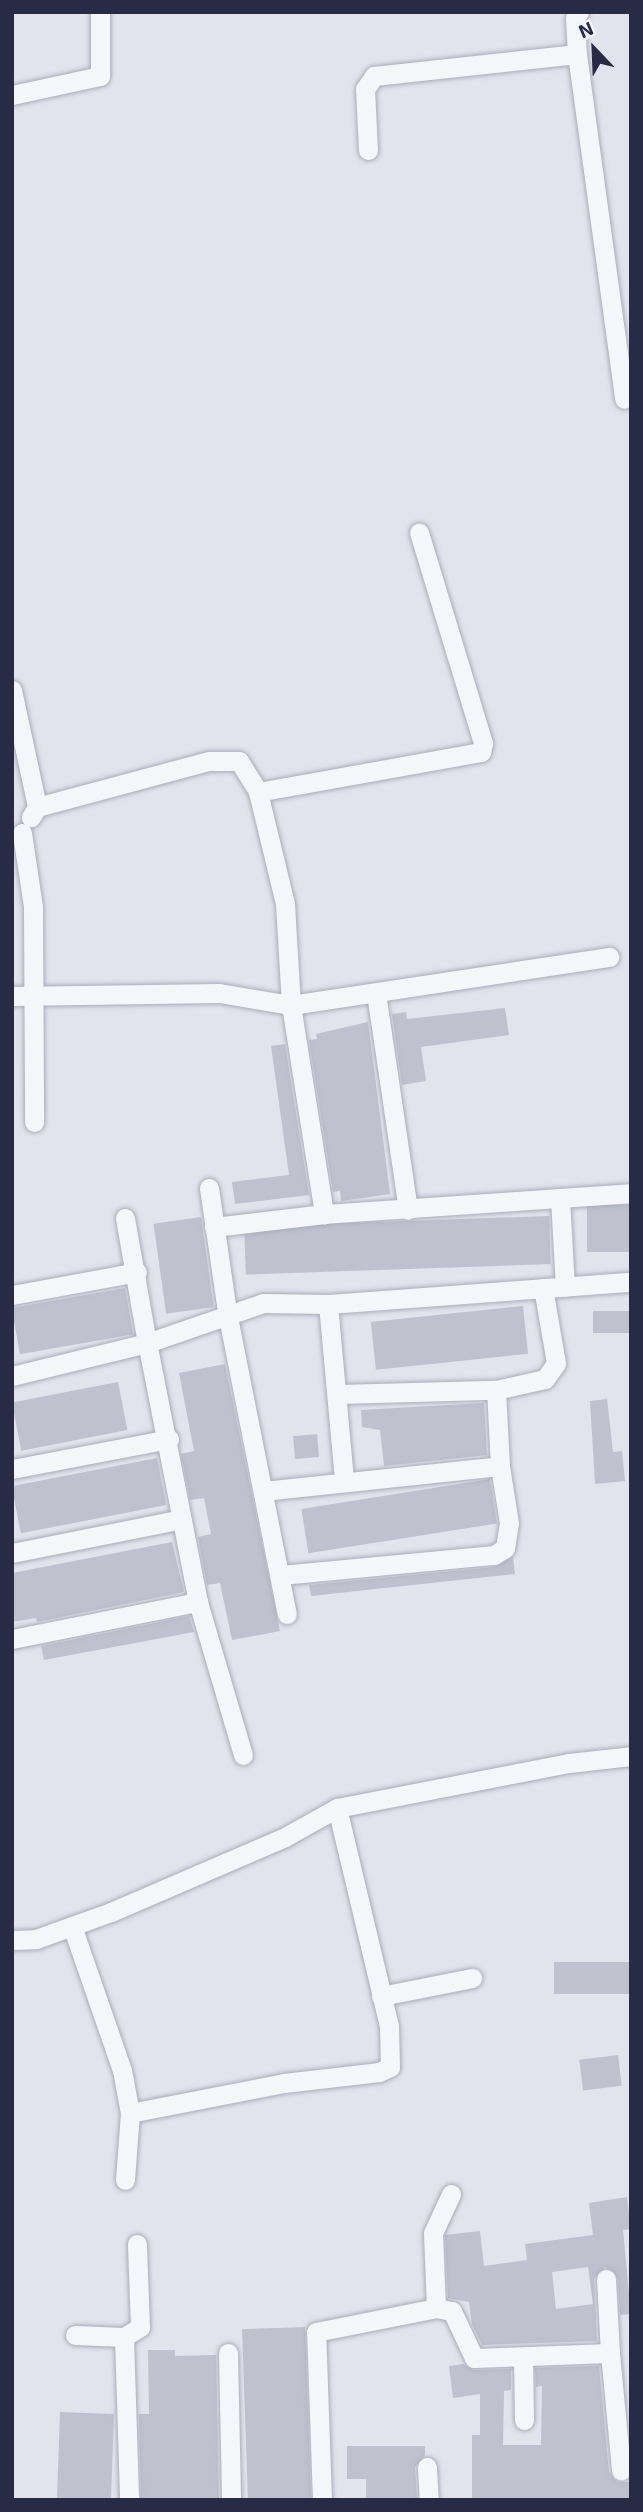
<!DOCTYPE html>
<html>
<head>
<meta charset="utf-8">
<style>
	body { margin:0 }
	#map { position:relative; width:643px; height:2512px; overflow:hidden; background:#e2e3ec; font-family:"Exo 2",sans-serif }
	div>[style] { position:absolute }
	.building>* { inset:0; background:#bfc1cf; transform-origin:0 0 }
	.roads { filter:drop-shadow(0 0 2px #aaacba) drop-shadow(0 0 2px #aaacba) }
	.minor>* { height:19px; margin:-9.5px; padding:0 9.5px; transform-origin:9.5px; border-radius:9.5px; background:#f5f6f9 }
	span { translate:-50% -50%; white-space:nowrap; text-align:center; line-height:1.15; -webkit-text-stroke:5px #f2f3f9; paint-order:stroke }
	.frame { position:absolute; inset:0; border:14px solid #282b45; pointer-events:none }
	.north { position:absolute; left:559px; top:14px; width:70px; height:70px; -webkit-text-stroke:5px #f2f3f9; paint-order:stroke; rotate:337deg; font-size:19px; font-weight:700; line-height:28px; text-align:center; color:#282b45 }
	.north::after { content:''; display:block; margin:auto; width:24px; height:32px; background:#282b45; clip-path:polygon(50% 0,100% 100%,50% 72%,0 100%) }
</style>
</head>
<body>
<div id="map">
	<div class="building">
		<div style="clip-path:polygon(505px 1008px,509px 1035px,421px 1047px,426px 1081px,402px 1085px,392px 1014px,406px 1012px,407px 1019px)"></div>
		<div style="clip-path:polygon(368px 1022px,390px 1194px,341px 1201px,340px 1191px,333px 1192px,309px 1040px,317px 1039px,316px 1034px)"></div>
		<div style="clip-path:polygon(285px 1044px,309px 1195px,235px 1204px,232px 1182px,289px 1175px,271px 1046px)"></div>
		<div style="left:631px;top:1205px;width:47px;height:44px;rotate:90deg"></div>
		<div style="left:549px;top:1216px;width:48px;height:305px;rotate:88deg"></div>
		<div style="left:201px;top:1217px;width:91px;height:48px;rotate:82deg"></div>
		<div style="left:125px;top:1288px;width:47px;height:115px;rotate:80deg"></div>
		<div style="left:523px;top:1306px;width:48px;height:153px;rotate:84deg"></div>
		<div style="left:631px;top:1311px;width:22px;height:38px;rotate:90deg"></div>
		<div style="clip-path:polygon(225px 1364px,280px 1631px,232px 1640px,220px 1583px,207px 1585px,198px 1537px,211px 1534px,204px 1498px,190px 1500px,181px 1454px,194px 1451px,179px 1373px)"></div>
		<div style="left:118px;top:1382px;width:49px;height:108px;rotate:79deg"></div>
		<div style="clip-path:polygon(607px 1399px,613px 1452px,622px 1451px,625px 1481px,595px 1484px,590px 1401px)"></div>
		<div style="clip-path:polygon(484px 1403px,487px 1455px,384px 1466px,380px 1430px,362px 1427px,361px 1410px)"></div>
		<div style="left:317px;top:1434px;width:23px;height:24px;rotate:85deg"></div>
		<div style="left:157px;top:1458px;width:48px;height:148px;rotate:79deg"></div>
		<div style="left:490px;top:1479px;width:45px;height:191px;rotate:81deg"></div>
		<div style="clip-path:polygon(172px 1542px,184px 1592px,37px 1622px,36px 1618px,12px 1622px,12px 1573px)"></div>
		<div style="clip-path:polygon(513px 1557px,515px 1574px,311px 1596px,309px 1585px,495px 1567px)"></div>
		<div style="clip-path:polygon(189px 1616px,194px 1632px,44px 1660px,41px 1646px)"></div>
		<div style="left:631px;top:1962px;width:32px;height:77px;rotate:90deg"></div>
		<div style="left:618px;top:2055px;width:31px;height:39px;rotate:83deg"></div>
		<div style="clip-path:polygon(evenodd,627px 2197px,631px 2229px,623px 2230px,631px 2314px,620px 2315px,618px 2278px,605px 2267px,594px 2279px,597px 2341px,482px 2345px,472px 2324px,469px 2302px,448px 2298px,445px 2235px,480px 2231px,484px 2266px,527px 2260px,525px 2244px,593px 2235px,589px 2203px,627px 2197px,588px 2267px,593px 2304px,556px 2309px,552px 2272px,588px 2267px)"></div>
		<div style="left:305px;top:2327px;width:172px;height:63px;rotate:88deg"></div>
		<div style="clip-path:polygon(148px 2350px,175px 2350px,175px 2356px,216px 2355px,219px 2500px,141px 2498px,139px 2414px,149px 2414px)"></div>
		<div style="clip-path:polygon(463px 2364px,474px 2370px,511px 2369px,511px 2390px,504px 2391px,503px 2445px,541px 2445px,542px 2386px,536px 2387px,535px 2368px,599px 2366px,609px 2472px,617px 2482px,631px 2482px,631px 2500px,472px 2500px,472px 2435px,480px 2435px,480px 2394px,453px 2398px,449px 2366px)"></div>
		<div style="left:60px;top:2412px;width:54px;height:88px;rotate:2deg"></div>
		<div style="clip-path:polygon(347px 2446px,425px 2446px,425px 2455px,415px 2467px,417px 2500px,366px 2500px,366px 2479px,347px 2479px)"></div>
	</div>
	<div class="roads">
		<div class="minor">
			<div style="left:579px;top:12px;width:7px;rotate:124deg"></div>
			<div style="left:575px;top:18px;width:36px;rotate:87deg"></div>
			<div style="left:577px;top:54px;width:348px;rotate:82.2deg"></div>
			<div style="left:12px;top:95px;width:90px;rotate:-12.2deg"></div>
			<div style="left:100px;top:76px;width:64px;rotate:-90deg"></div>
			<div style="left:368px;top:150px;width:61px;rotate:-92.8deg"></div>
			<div style="left:365px;top:89px;width:16px;rotate:-55deg"></div>
			<div style="left:374px;top:76px;width:204px;rotate:-6.2deg"></div>
			<div style="left:12px;top:690px;width:120px;rotate:77.9deg"></div>
			<div style="left:37px;top:807px;width:12px;rotate:121deg"></div>
			<div style="left:258px;top:792px;width:227px;rotate:-10.2deg"></div>
			<div style="left:481px;top:752px;width:9px;rotate:-77deg"></div>
			<div style="left:483px;top:743px;width:220px;rotate:-106.9deg"></div>
			<div style="left:37px;top:807px;width:178px;rotate:-15deg"></div>
			<div style="left:209px;top:761px;width:30px"></div>
			<div style="left:239px;top:761px;width:36px;rotate:58deg"></div>
			<div style="left:258px;top:792px;width:115px;rotate:76.4deg"></div>
			<div style="left:285px;top:904px;width:101px;rotate:86.6deg"></div>
			<div style="left:291px;top:1005px;width:212px;rotate:81deg"></div>
			<div style="left:22px;top:833px;width:75px;rotate:81.5deg"></div>
			<div style="left:33px;top:907px;width:215px;rotate:89.7deg"></div>
			<div style="left:376px;top:993px;width:219px;rotate:81.6deg"></div>
			<div style="left:12px;top:996px;width:207px;rotate:-0.8deg"></div>
			<div style="left:219px;top:993px;width:73px;rotate:9.5deg"></div>
			<div style="left:291px;top:1005px;width:322px;rotate:-8.6deg"></div>
			<div style="left:209px;top:1188px;width:125px;rotate:81.7deg"></div>
			<div style="left:227px;top:1312px;width:308px;rotate:78.8deg"></div>
			<div style="left:560px;top:1198px;width:89px;rotate:86.8deg"></div>
			<div style="left:214px;top:1227px;width:111px;rotate:-6.7deg"></div>
			<div style="left:324px;top:1214px;width:308px;rotate:-3.9deg"></div>
			<div style="left:12px;top:1295px;width:127px;rotate:-10.4deg"></div>
			<div style="left:328px;top:1304px;width:178px;rotate:84.8deg"></div>
			<div style="left:12px;top:1376px;width:139px;rotate:-13.7deg"></div>
			<div style="left:147px;top:1343px;width:127px;rotate:-100deg"></div>
			<div style="left:338px;top:1394px;width:158px;rotate:-1.5deg"></div>
			<div style="left:496px;top:1390px;width:50px;rotate:-12.7deg"></div>
			<div style="left:545px;top:1379px;width:19px;rotate:-55deg"></div>
			<div style="left:556px;top:1363px;width:76px;rotate:-99.8deg"></div>
			<div style="left:12px;top:1469px;width:160px;rotate:-10.8deg"></div>
			<div style="left:263px;top:1491px;width:238px;rotate:-6deg"></div>
			<div style="left:12px;top:1553px;width:173px;rotate:-11.3deg"></div>
			<div style="left:281px;top:1575px;width:214px;rotate:-5.4deg"></div>
			<div style="left:494px;top:1555px;width:13px;rotate:-32deg"></div>
			<div style="left:505px;top:1548px;width:25px;rotate:-81deg"></div>
			<div style="left:509px;top:1523px;width:58px;rotate:-99deg"></div>
			<div style="left:500px;top:1466px;width:76px;rotate:-93deg"></div>
			<div style="left:12px;top:1639px;width:190px;rotate:-11.3deg"></div>
			<div style="left:243px;top:1755px;width:159px;rotate:-106.4deg"></div>
			<div style="left:198px;top:1602px;width:264px;rotate:-101.1deg"></div>
			<div style="left:147px;top:1343px;width:123px;rotate:-19deg"></div>
			<div style="left:263px;top:1303px;width:65px;rotate:0.9deg"></div>
			<div style="left:328px;top:1304px;width:304px;rotate:-4.2deg"></div>
			<div style="left:72px;top:1926px;width:152px;rotate:70.9deg"></div>
			<div style="left:122px;top:2070px;width:44px;rotate:79.5deg"></div>
			<div style="left:130px;top:2113px;width:67px;rotate:94.3deg"></div>
			<div style="left:12px;top:1940px;width:24px;rotate:-2deg"></div>
			<div style="left:36px;top:1939px;width:80px;rotate:-19.8deg"></div>
			<div style="left:111px;top:1912px;width:189px;rotate:-23.3deg"></div>
			<div style="left:285px;top:1837px;width:60px;rotate:-29.1deg"></div>
			<div style="left:337px;top:1808px;width:236px;rotate:-11deg"></div>
			<div style="left:569px;top:1763px;width:62px;rotate:-6.4deg"></div>
			<div style="left:381px;top:1996px;width:93px;rotate:-11.2deg"></div>
			<div style="left:130px;top:2113px;width:157px;rotate:-11deg"></div>
			<div style="left:284px;top:2083px;width:96px;rotate:-6.6deg"></div>
			<div style="left:379px;top:2072px;width:12px;rotate:-24deg"></div>
			<div style="left:390px;top:2067px;width:41px;rotate:-91.4deg"></div>
			<div style="left:389px;top:2026px;width:224px;rotate:-103.4deg"></div>
			<div style="left:606px;top:2279px;width:74px;rotate:86.9deg"></div>
			<div style="left:436px;top:2308px;width:75px;rotate:-92.3deg"></div>
			<div style="left:433px;top:2233px;width:43px;rotate:-65.2deg"></div>
			<div style="left:75px;top:2335px;width:49px;rotate:2.3deg"></div>
			<div style="left:124px;top:2337px;width:19px;rotate:-32deg"></div>
			<div style="left:140px;top:2327px;width:83px;rotate:-92.1deg"></div>
			<div style="left:124px;top:2337px;width:163px;rotate:88.2deg"></div>
			<div style="left:228px;top:2353px;width:147px;rotate:88.8deg"></div>
			<div style="left:523px;top:2357px;width:63px;rotate:89.1deg"></div>
			<div style="left:427px;top:2467px;width:33px;rotate:87deg"></div>
			<div style="left:322px;top:2500px;width:168px;rotate:-92deg"></div>
			<div style="left:316px;top:2332px;width:122px;rotate:-11.3deg"></div>
			<div style="left:436px;top:2308px;width:16px;rotate:11deg"></div>
			<div style="left:452px;top:2311px;width:52px;rotate:64.9deg"></div>
			<div style="left:474px;top:2358px;width:136px;rotate:-2.1deg"></div>
			<div style="left:610px;top:2353px;width:118px;rotate:84.6deg"></div>
		</div>
	</div>
	<div class="frame"></div>
	<div class="north">N</div>
</div>
</body>
</html>
